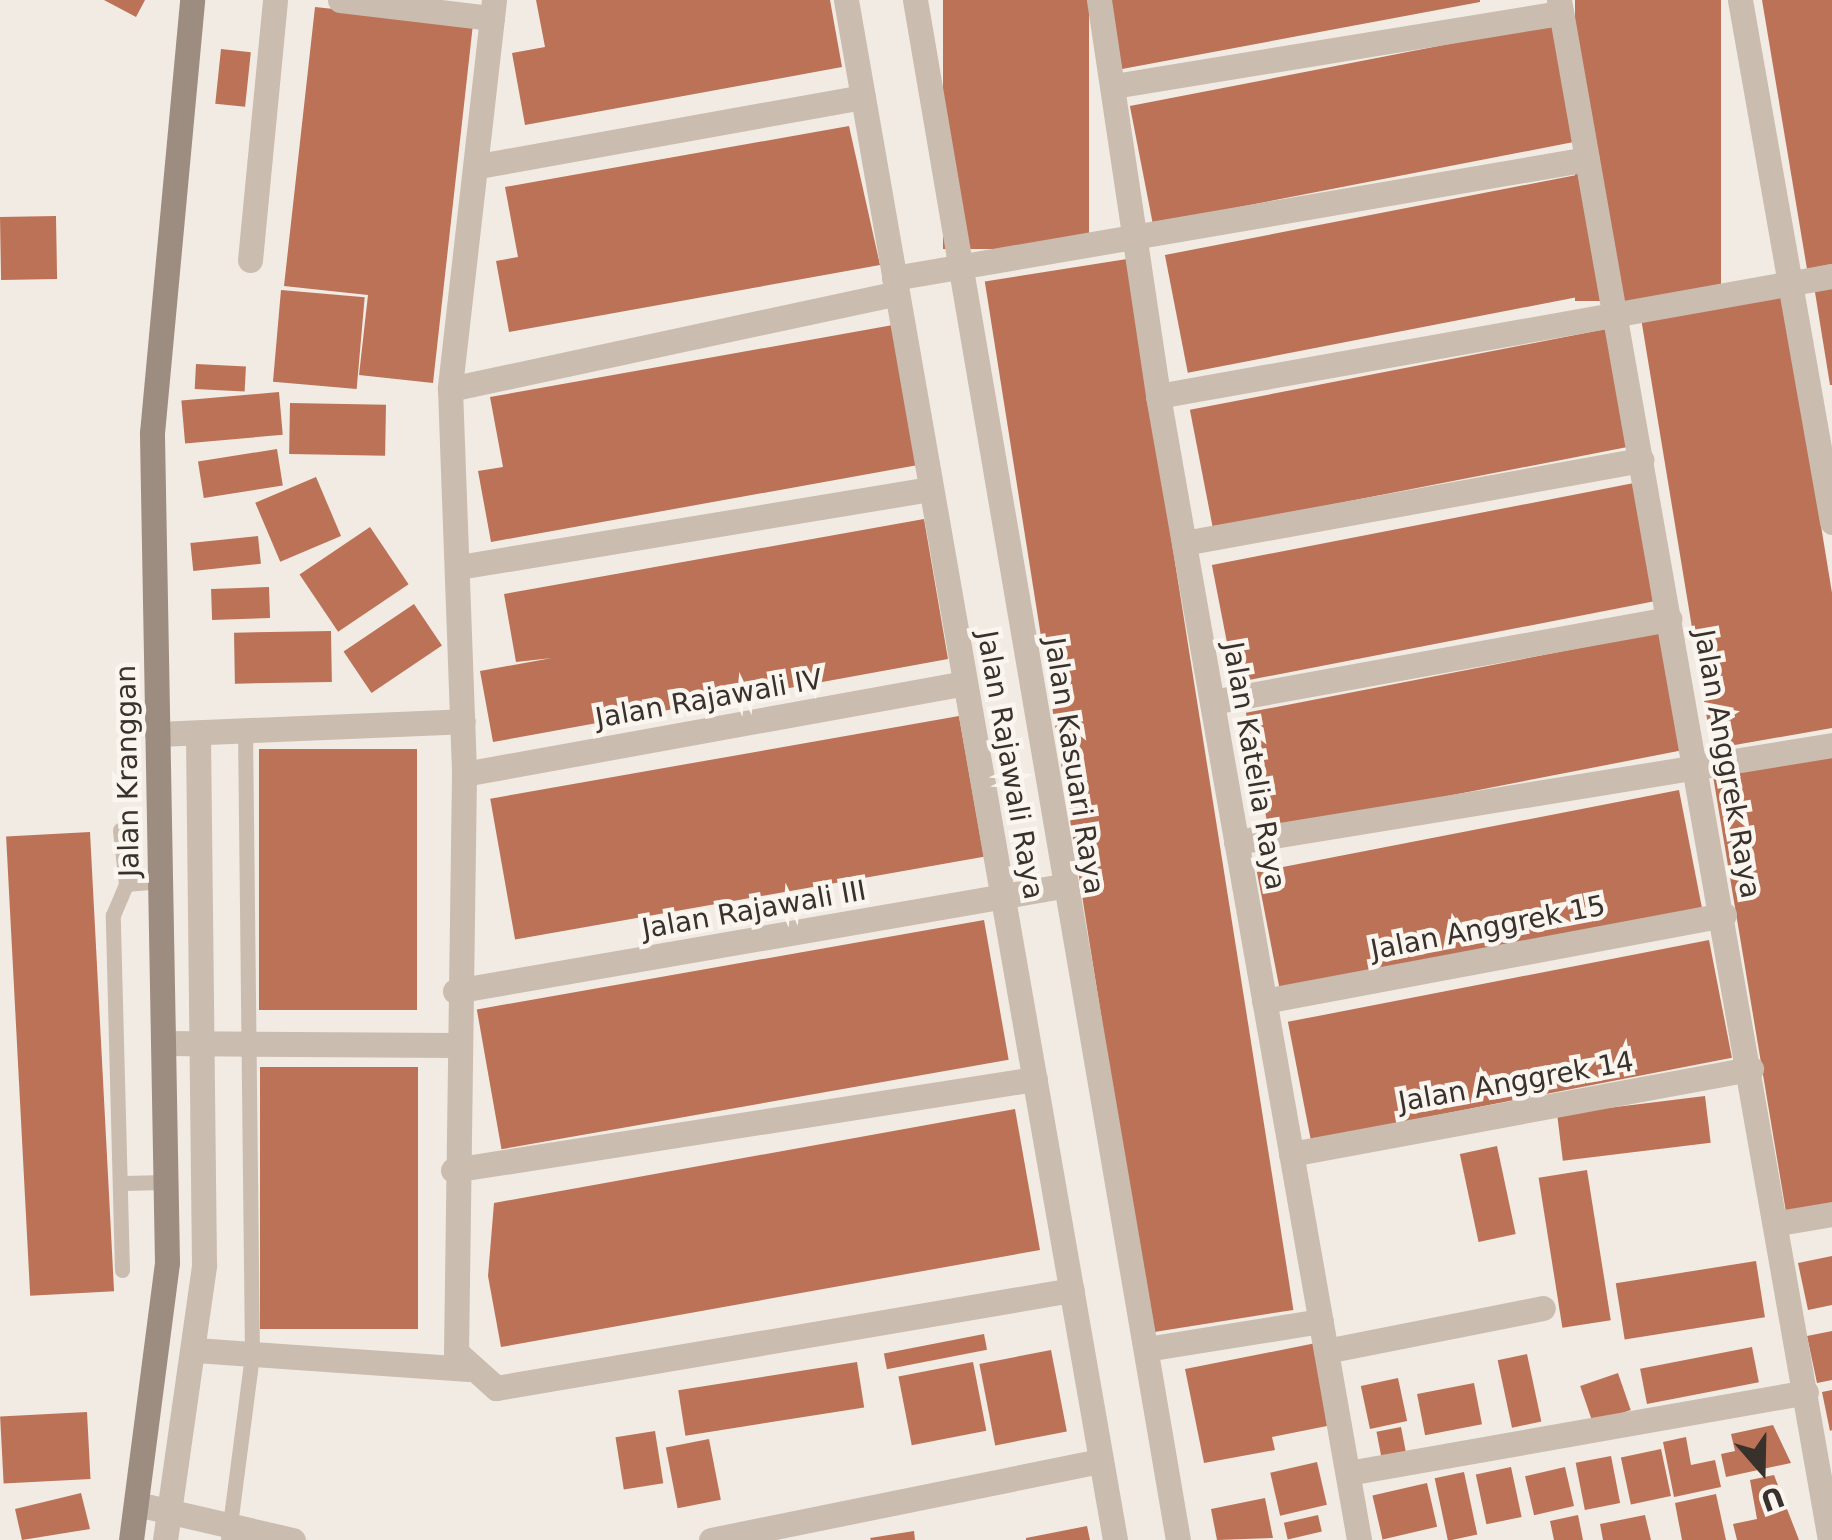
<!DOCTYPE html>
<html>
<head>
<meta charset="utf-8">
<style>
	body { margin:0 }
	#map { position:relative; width:1832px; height:1540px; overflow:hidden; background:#f2ebe3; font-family:"DejaVu Sans",sans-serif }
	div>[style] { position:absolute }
	.building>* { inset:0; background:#bc7257; transform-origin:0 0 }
	.service>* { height:15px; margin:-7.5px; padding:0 7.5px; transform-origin:7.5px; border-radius:7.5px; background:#cabcaf }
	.minor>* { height:25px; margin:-12.5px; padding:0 12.5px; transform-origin:12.5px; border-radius:12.5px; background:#cabcaf }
	.secondary>* { height:25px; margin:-12.5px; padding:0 12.5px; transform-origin:12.5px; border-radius:12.5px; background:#9d8c80 }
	span { translate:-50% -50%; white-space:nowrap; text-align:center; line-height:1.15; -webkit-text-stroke:9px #faf5ef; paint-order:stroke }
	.street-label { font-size:28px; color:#39312c }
	.north { position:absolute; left:1712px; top:1420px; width:100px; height:100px; -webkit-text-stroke:8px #faf5ef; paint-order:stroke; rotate:160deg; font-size:28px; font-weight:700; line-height:40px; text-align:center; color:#39312c }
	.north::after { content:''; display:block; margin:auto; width:35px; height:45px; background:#39312c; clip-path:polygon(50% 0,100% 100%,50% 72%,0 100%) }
</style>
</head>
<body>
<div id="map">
	<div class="building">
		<div style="clip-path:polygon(104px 0,145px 0,136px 17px)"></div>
		<div style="clip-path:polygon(536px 0,830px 0,842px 67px,525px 125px,512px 53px,545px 47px)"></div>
		<div style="left:943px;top:0;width:146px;height:249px"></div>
		<div style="clip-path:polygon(1109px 0,1480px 0,1480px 2px,1122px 69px)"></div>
		<div style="left:1575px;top:0;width:146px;height:301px"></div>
		<div style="clip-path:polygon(1762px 0,1832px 0,1832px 264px,1807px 269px)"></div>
		<div style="clip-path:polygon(315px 7px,473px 24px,433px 383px,359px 375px,368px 295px,284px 286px)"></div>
		<div style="left:1552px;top:24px;width:120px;height:430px;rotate:79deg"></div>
		<div style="left:221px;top:49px;width:30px;height:55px;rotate:6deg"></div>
		<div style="clip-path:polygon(849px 126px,880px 265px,509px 332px,496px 261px,518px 257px,505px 187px)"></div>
		<div style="left:1587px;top:173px;width:120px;height:430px;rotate:79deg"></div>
		<div style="left:56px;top:216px;width:63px;height:56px;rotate:89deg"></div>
		<div style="left:1127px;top:259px;width:1064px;height:144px;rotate:81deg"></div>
		<div style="clip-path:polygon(1832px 283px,1832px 385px,1830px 385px,1814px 286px)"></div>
		<div style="clip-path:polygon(1782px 288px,1832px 593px,1832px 728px,1712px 749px,1640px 312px)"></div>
		<div style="left:281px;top:290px;width:84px;height:92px;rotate:5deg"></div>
		<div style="clip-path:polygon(893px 325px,918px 465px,491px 542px,478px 471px,503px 467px,490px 397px)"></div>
		<div style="left:1611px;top:328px;width:120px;height:429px;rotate:79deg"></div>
		<div style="left:196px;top:364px;width:50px;height:25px;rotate:3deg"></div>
		<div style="left:279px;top:392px;width:43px;height:98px;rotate:85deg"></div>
		<div style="left:290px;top:403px;width:96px;height:51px;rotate:1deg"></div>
		<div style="left:277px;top:449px;width:37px;height:80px;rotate:81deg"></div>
		<div style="left:316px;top:477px;width:64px;height:66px;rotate:67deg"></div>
		<div style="left:1634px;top:483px;width:120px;height:430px;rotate:79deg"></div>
		<div style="clip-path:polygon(924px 519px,948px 659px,493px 742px,480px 671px,552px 658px,516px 662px,504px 594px)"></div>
		<div style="left:370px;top:527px;width:69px;height:85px;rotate:56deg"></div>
		<div style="left:258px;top:536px;width:28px;height:68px;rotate:84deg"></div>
		<div style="left:269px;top:587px;width:31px;height:58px;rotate:88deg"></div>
		<div style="left:414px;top:604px;width:50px;height:85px;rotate:56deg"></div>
		<div style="left:331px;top:631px;width:51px;height:97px;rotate:89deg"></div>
		<div style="left:1667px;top:631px;width:120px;height:429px;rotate:79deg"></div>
		<div style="left:959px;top:716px;width:143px;height:476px;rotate:80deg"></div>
		<div style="left:417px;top:749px;width:261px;height:158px;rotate:90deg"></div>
		<div style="clip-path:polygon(1832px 756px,1832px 1205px,1786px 1212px,1713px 776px)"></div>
		<div style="left:1679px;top:790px;width:120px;height:430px;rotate:79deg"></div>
		<div style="left:90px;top:832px;width:460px;height:84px;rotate:87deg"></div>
		<div style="left:984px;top:920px;width:142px;height:515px;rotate:80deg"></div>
		<div style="left:1709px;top:940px;width:120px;height:429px;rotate:79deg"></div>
		<div style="left:418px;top:1067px;width:262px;height:158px;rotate:90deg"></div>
		<div style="left:1705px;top:1096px;width:47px;height:149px;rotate:83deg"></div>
		<div style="clip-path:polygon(1015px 1109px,1040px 1250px,501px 1347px,488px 1276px,494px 1203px)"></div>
		<div style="left:1497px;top:1146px;width:90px;height:38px;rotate:78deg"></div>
		<div style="left:1587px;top:1170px;width:152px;height:49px;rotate:81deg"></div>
		<div style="clip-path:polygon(1832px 1256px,1832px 1305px,1808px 1310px,1798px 1263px)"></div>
		<div style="left:1756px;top:1261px;width:57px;height:142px;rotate:81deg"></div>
		<div style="clip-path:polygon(1832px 1331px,1832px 1380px,1817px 1383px,1807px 1336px)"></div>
		<div style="left:984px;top:1334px;width:16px;height:102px;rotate:79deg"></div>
		<div style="clip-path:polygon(1316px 1343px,1332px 1425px,1272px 1437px,1275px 1450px,1204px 1463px,1185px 1369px)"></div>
		<div style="left:1752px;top:1347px;width:36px;height:114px;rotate:79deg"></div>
		<div style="left:1051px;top:1350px;width:83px;height:73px;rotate:79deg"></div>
		<div style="left:1527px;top:1354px;width:69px;height:30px;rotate:78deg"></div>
		<div style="left:857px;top:1362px;width:46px;height:181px;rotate:81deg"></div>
		<div style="left:973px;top:1362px;width:70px;height:76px;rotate:79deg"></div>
		<div style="left:1618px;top:1373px;width:39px;height:40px;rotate:71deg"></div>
		<div style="left:1398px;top:1378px;width:44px;height:38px;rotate:78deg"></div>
		<div style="left:1474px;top:1383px;width:42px;height:58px;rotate:79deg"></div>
		<div style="clip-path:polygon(1832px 1390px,1832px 1430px,1830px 1431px,1822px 1392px)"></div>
		<div style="left:87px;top:1412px;width:67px;height:87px;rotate:87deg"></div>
		<div style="clip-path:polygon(1773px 1425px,1791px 1463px,1726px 1477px,1721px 1454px,1735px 1451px,1731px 1434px)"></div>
		<div style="left:1401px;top:1427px;width:26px;height:25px;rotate:79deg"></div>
		<div style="left:655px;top:1431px;width:53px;height:40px;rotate:81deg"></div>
		<div style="clip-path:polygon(1686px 1437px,1691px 1465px,1715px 1460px,1721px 1487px,1674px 1497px,1663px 1442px)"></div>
		<div style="left:709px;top:1439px;width:62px;height:44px;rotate:79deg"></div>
		<div style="left:1661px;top:1449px;width:48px;height:41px;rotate:78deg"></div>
		<div style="left:1611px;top:1456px;width:48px;height:36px;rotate:79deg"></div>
		<div style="left:1317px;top:1462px;width:44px;height:48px;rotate:77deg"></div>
		<div style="left:1511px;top:1467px;width:51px;height:36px;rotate:78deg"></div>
		<div style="left:1565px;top:1467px;width:40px;height:41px;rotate:77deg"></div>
		<div style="left:1464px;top:1472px;width:64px;height:30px;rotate:78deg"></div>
		<div style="clip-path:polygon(1774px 1475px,1799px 1540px,1737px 1540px,1733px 1524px,1757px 1519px,1750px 1480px)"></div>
		<div style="left:1427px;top:1483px;width:45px;height:56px;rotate:77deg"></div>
		<div style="clip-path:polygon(81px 1493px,90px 1529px,22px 1540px,15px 1509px)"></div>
		<div style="clip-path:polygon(1716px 1494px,1726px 1540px,1682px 1540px,1675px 1503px)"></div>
		<div style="clip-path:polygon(1265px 1498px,1273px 1538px,1217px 1540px,1211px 1509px)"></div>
		<div style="left:1318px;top:1515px;width:17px;height:35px;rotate:77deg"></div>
		<div style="clip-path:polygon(1578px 1515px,1583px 1540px,1554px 1540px,1550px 1521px)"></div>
		<div style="clip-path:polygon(1645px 1515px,1651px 1540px,1603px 1540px,1600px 1524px)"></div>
		<div style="clip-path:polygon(1087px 1526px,1090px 1540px,1026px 1540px,1026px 1538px)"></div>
		<div style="clip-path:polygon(914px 1531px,915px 1540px,871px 1540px,870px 1538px)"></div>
	</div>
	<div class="service">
		<div style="left:120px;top:830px;width:54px;rotate:83.7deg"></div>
		<div style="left:124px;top:1183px;width:40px;rotate:-1.4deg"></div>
		<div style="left:122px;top:1270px;width:355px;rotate:-91.5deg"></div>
		<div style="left:113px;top:915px;width:34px;rotate:-67deg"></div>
		<div style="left:126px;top:884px;width:35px;rotate:-5deg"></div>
		<div style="left:228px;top:1540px;width:187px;rotate:-82.6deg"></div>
		<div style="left:252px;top:1355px;width:622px;rotate:-90.64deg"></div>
	</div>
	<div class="minor">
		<div style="left:340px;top:0;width:153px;rotate:6.8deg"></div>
		<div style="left:494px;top:0;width:391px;rotate:96.5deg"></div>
		<div style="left:450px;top:389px;width:385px;rotate:87.9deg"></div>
		<div style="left:464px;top:774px;width:578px;rotate:90.79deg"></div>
		<div style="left:456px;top:1352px;width:54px;rotate:42deg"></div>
		<div style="left:496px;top:1388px;width:584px;rotate:-9.66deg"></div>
		<div style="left:846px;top:0;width:1563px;rotate:80.09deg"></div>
		<div style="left:915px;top:0;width:1562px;rotate:80.31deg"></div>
		<div style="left:1099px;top:0;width:400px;rotate:81.5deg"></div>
		<div style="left:1158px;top:396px;width:1162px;rotate:80.03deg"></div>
		<div style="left:1559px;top:0;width:1564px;rotate:80.02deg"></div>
		<div style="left:1740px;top:0;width:530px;rotate:80deg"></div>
		<div style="left:1114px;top:86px;width:453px;rotate:-9.3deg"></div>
		<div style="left:479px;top:166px;width:390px;rotate:-10.2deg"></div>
		<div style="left:250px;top:260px;width:261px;rotate:-84.5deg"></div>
		<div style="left:894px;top:278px;width:703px;rotate:-9.74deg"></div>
		<div style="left:450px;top:389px;width:457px;rotate:-12.1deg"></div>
		<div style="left:1158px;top:396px;width:685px;rotate:-10.1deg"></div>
		<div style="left:1184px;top:543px;width:465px;rotate:-10.3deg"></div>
		<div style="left:459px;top:567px;width:478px;rotate:-9.4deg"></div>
		<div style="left:1212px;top:702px;width:465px;rotate:-10.3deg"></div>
		<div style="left:157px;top:734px;width:306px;rotate:-2.4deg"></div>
		<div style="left:464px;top:774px;width:509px;rotate:-10.29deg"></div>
		<div style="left:1236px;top:842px;width:604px;rotate:-9.24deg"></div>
		<div style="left:455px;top:991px;width:616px;rotate:-9.81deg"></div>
		<div style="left:1264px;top:1001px;width:468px;rotate:-10.6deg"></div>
		<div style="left:163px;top:1043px;width:292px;rotate:0.4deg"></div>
		<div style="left:1291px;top:1154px;width:468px;rotate:-10.5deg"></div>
		<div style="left:453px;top:1170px;width:589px;rotate:-8.89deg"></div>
		<div style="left:1779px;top:1223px;width:54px;rotate:-9.6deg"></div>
		<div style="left:1146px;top:1349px;width:177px;rotate:-9.1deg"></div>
		<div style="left:196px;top:1350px;width:273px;rotate:4deg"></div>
		<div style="left:1326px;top:1351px;width:221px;rotate:-11.2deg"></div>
		<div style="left:1348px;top:1473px;width:465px;rotate:-10deg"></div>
		<div style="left:141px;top:1505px;width:156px;rotate:13deg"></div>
		<div style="left:165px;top:1540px;width:278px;rotate:-81.9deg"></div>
		<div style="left:204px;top:1265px;width:530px;rotate:-90.65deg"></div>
		<div style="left:711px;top:1540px;width:398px;rotate:-11.5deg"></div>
	</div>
	<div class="secondary">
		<div style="left:131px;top:1540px;width:280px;rotate:-82.6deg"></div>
		<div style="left:167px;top:1262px;width:829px;rotate:-91.04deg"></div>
		<div style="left:152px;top:433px;width:435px;rotate:-84.7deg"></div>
	</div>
	<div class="street-label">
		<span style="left:709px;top:699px;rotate:-10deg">Jalan Rajawali IV</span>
		<span style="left:1727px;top:764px;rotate:80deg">Jalan Anggrek Raya</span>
		<span style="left:1010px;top:765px;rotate:80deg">Jalan Rajawali Raya</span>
		<span style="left:1074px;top:766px;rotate:81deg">Jalan Kasuari Raya</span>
		<span style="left:1254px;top:766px;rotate:80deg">Jalan Katelia Raya</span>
		<span style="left:128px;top:771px;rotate:-91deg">Jalan Kranggan</span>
		<span style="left:754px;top:910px;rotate:-10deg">Jalan Rajawali III</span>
		<span style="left:1488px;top:928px;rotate:-11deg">Jalan Anggrek 15</span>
		<span style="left:1516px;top:1082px;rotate:-10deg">Jalan Anggrek 14</span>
	</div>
	<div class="north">U</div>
</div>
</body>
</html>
